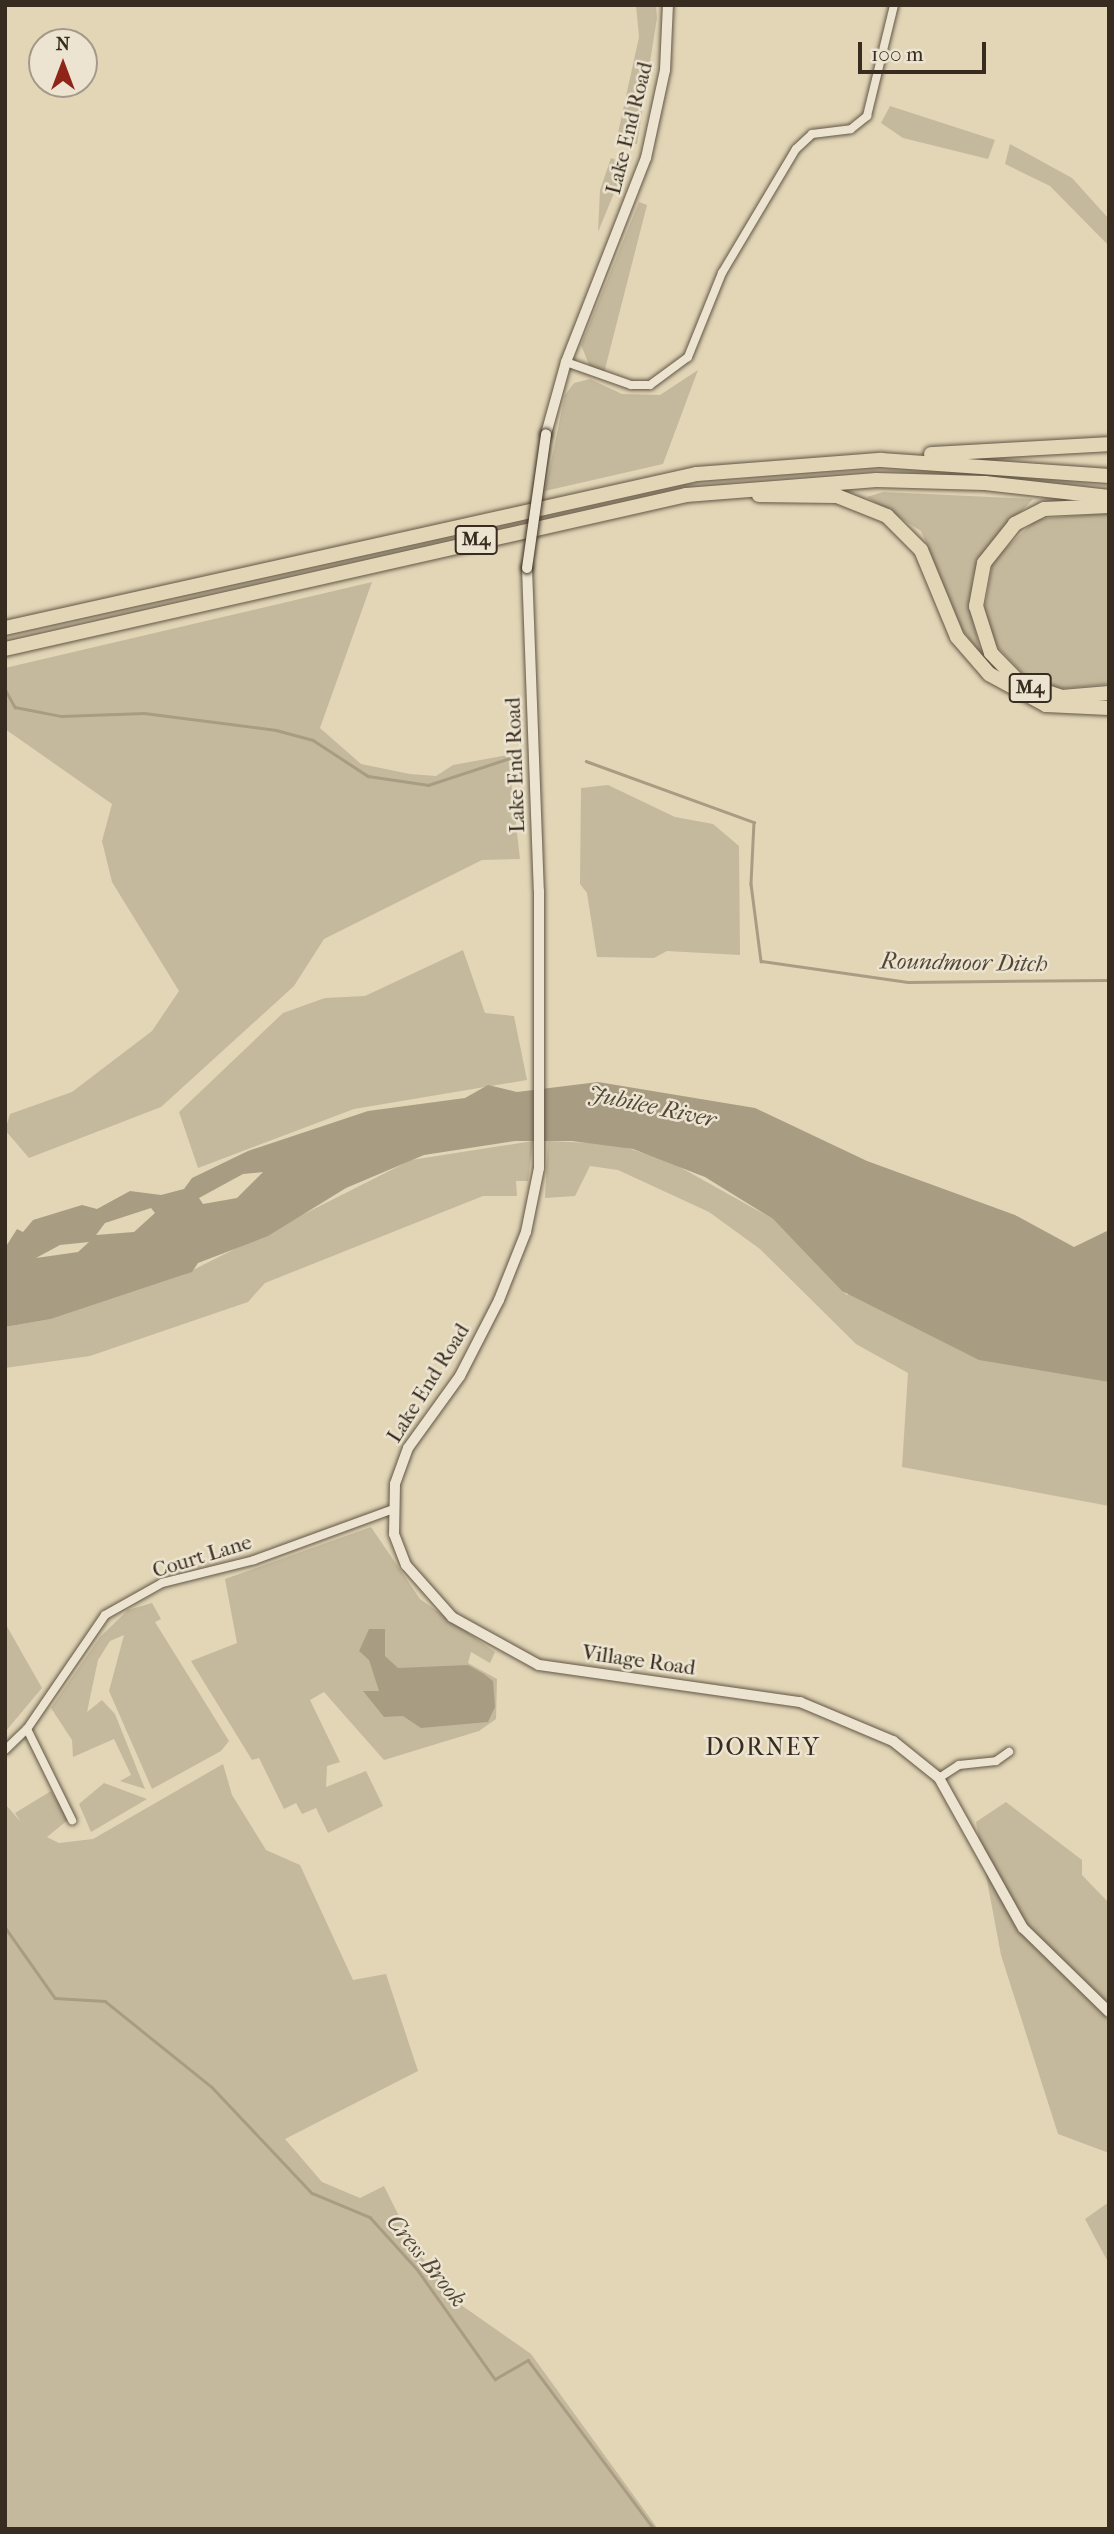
<!DOCTYPE html>
<html>
<head>
<meta charset="utf-8">
<style>
	body { margin:0 }
	#map { position:relative; width:1114px; height:2534px; overflow:hidden; background:#e2d6b7; font-family:"IM FELL French Canon",serif }
	div>[style] { position:absolute }
	.green>* { inset:0; background:#c5b99d }
	.water>* { inset:0; background:#a89c83 }
	.stream>* { height:2.5px; margin:-1.25px; padding:0 1.25px; transform-origin:1.25px; border-radius:1.25px; background:#a89c83 }
	.roads { filter:drop-shadow(0 0 2px #625645) drop-shadow(0 0 2px #625645) }
	.street>* { height:8px; margin:-4px; padding:0 4px; transform-origin:4px; border-radius:4px; background:#ece4d0 }
	.secondary>* { height:10px; margin:-5px; padding:0 5px; transform-origin:5px; border-radius:5px; background:#ece4d0 }
	.highway>* { height:14px; margin:-7px; padding:0 7px; transform-origin:7px; border-radius:7px; background:#e2d6b7 }
	.bridges { filter:drop-shadow(0 0 2px #372c1f) drop-shadow(0 0 2px #372c1f) }
	.secondary-bridge>* { height:10px; margin:-5px; padding:0 5px; transform-origin:5px; border-radius:5px; background:#ece4d0 }
	span { translate:-50% -50%; white-space:nowrap; text-align:center; line-height:1.15; -webkit-text-stroke:5px #ece4d0; paint-order:stroke }
	.shield-label span { padding:2px 5px; background:#ece4d0; border:2px solid; border-radius:5px; -webkit-text-stroke-width:0 }
	.shield-label { font-size:19px; color:#372c1f; font-weight:700 }
	.street-label { font-size:21px; color:#372c1f }
	.water-label { font-size:23px; color:#534838; font-style:italic }
	.quarter-label { font-size:24px; color:#372c1f; letter-spacing:2px }
	.frame { position:absolute; inset:0; border:7px solid #372c1f; pointer-events:none }
	.north { position:absolute; left:28px; top:28px; width:70px; height:70px; box-sizing:border-box; background:#ece4d0; border:2px solid #a49a89; border-radius:50%; rotate:0deg; font-size:19px; font-weight:700; line-height:28px; text-align:center; color:#372c1f }
	.north::after { content:''; display:block; margin:auto; width:24px; height:32px; background:#8f2418; clip-path:polygon(50% 0,100% 100%,50% 72%,0 100%) }
	.scale { position:absolute; left:858px; top:42px; width:128px; height:32px; box-sizing:border-box; border:4px solid #372c1f; border-top:0; padding-left:9px; font-size:21px; line-height:24px; white-space:nowrap; color:#372c1f; -webkit-text-stroke:5px #ece4d0; paint-order:stroke }
</style>
</head>
<body>
<div id="map">
	<div class="green">
		<div style="clip-path:polygon(636px 5px,656px 5px,657px 18px,637px 144px,616px 142px,639px 37px)"></div>
		<div style="clip-path:polygon(890px 106px,995px 140px,988px 159px,903px 138px,881px 123px)"></div>
		<div style="clip-path:polygon(1010px 144px,1072px 178px,1109px 219px,1109px 246px,1050px 186px,1005px 164px)"></div>
		<div style="clip-path:polygon(611px 158px,626px 164px,598px 232px,600px 190px)"></div>
		<div style="clip-path:polygon(639px 202px,647px 205px,604px 373px,590px 367px,581px 345px)"></div>
		<div style="clip-path:polygon(698px 370px,663px 464px,545px 491px,565px 395px,574px 383px,590px 379px,622px 394px,660px 395px)"></div>
		<div style="clip-path:polygon(883px 492px,1033px 499px,984px 551px,973px 577px,970px 608px,981px 655px,962px 629px,921px 531px,867px 497px)"></div>
		<div style="clip-path:polygon(1109px 513px,1109px 684px,1058px 689px,1027px 678px,992px 641px,984px 613px,993px 560px,1037px 519px)"></div>
		<div style="clip-path:polygon(372px 582px,320px 728px,361px 764px,410px 774px,436px 776px,453px 765px,508px 755px,520px 859px,482px 860px,324px 939px,294px 986px,161px 1107px,29px 1158px,5px 1130px,10px 1114px,72px 1092px,152px 1031px,179px 991px,112px 882px,102px 841px,112px 804px,5px 729px,5px 668px)"></div>
		<div style="clip-path:polygon(608px 785px,675px 817px,713px 824px,739px 846px,740px 955px,667px 951px,654px 958px,597px 957px,587px 893px,580px 884px,581px 788px)"></div>
		<div style="clip-path:polygon(463px 950px,485px 1013px,514px 1016px,527px 1080px,354px 1109px,198px 1168px,179px 1112px,283px 1013px,325px 998px,365px 996px)"></div>
		<div style="clip-path:polygon(533px 1141px,528px 1181px,516px 1181px,517px 1196px,483px 1196px,265px 1283px,248px 1302px,90px 1356px,5px 1368px,5px 1327px,51px 1319px,183px 1275px,411px 1160px)"></div>
		<div style="clip-path:polygon(548px 1141px,614px 1144px,669px 1161px,773px 1219px,847px 1295px,857px 1289px,1109px 1382px,1109px 1506px,902px 1467px,908px 1373px,856px 1344px,760px 1249px,709px 1212px,618px 1170px,590px 1166px,575px 1196px,545px 1198px)"></div>
		<div style="clip-path:polygon(371px 1527px,420px 1599px,495px 1652px,490px 1663px,471px 1652px,468px 1663px,497px 1679px,496px 1719px,479px 1731px,384px 1760px,324px 1692px,310px 1700px,340px 1762px,327px 1766px,326px 1787px,366px 1771px,383px 1806px,328px 1833px,316px 1808px,302px 1814px,296px 1803px,284px 1809px,259px 1758px,252px 1760px,191px 1661px,237px 1643px,225px 1579px)"></div>
		<div style="clip-path:polygon(152px 1603px,161px 1619px,155px 1622px,229px 1741px,221px 1751px,152px 1789px,109px 1691px,124px 1635px,110px 1641px,98px 1660px,87px 1712px,102px 1700px,115px 1714px,145px 1789px,120px 1781px,131px 1775px,114px 1739px,73px 1757px,72px 1740px,51px 1708px,100px 1637px,128px 1610px)"></div>
		<div style="clip-path:polygon(5px 1623px,42px 1688px,5px 1732px)"></div>
		<div style="clip-path:polygon(223px 1764px,232px 1795px,266px 1850px,300px 1865px,353px 1980px,386px 1974px,418px 2071px,285px 2139px,322px 2182px,360px 2198px,384px 2186px,415px 2248px,454px 2300px,531px 2354px,658px 2529px,5px 2529px,5px 1804px,21px 1822px,15px 1813px,51px 1791px,69px 1819px,47px 1837px,59px 1843px,93px 1839px)"></div>
		<div style="clip-path:polygon(104px 1783px,147px 1799px,91px 1832px,79px 1804px)"></div>
		<div style="clip-path:polygon(1006px 1802px,1082px 1860px,1082px 1875px,1109px 1903px,1109px 2153px,1058px 2134px,1001px 1955px,976px 1822px)"></div>
		<div style="clip-path:polygon(1109px 2202px,1109px 2264px,1085px 2219px)"></div>
	</div>
	<div class="water">
		<div style="clip-path:polygon(evenodd,598px 1082px,755px 1108px,867px 1161px,1015px 1215px,1074px 1247px,1109px 1230px,1109px 1382px,979px 1360px,842px 1291px,773px 1219px,705px 1177px,633px 1149px,572px 1141px,515px 1141px,424px 1155px,346px 1188px,268px 1236px,198px 1263px,192px 1272px,51px 1319px,5px 1327px,5px 1248px,17px 1229px,23px 1232px,33px 1220px,82px 1205px,97px 1209px,130px 1191px,161px 1195px,184px 1189px,192px 1178px,248px 1151px,368px 1111px,465px 1098px,488px 1085px,517px 1092px,598px 1082px,263px 1172px,237px 1198px,203px 1204px,199px 1198px,243px 1174px,263px 1172px,598px 1082px,151px 1208px,155px 1213px,134px 1232px,96px 1235px,105px 1223px,151px 1208px,598px 1082px,89px 1242px,78px 1252px,36px 1258px,60px 1245px,89px 1242px)"></div>
		<div style="clip-path:polygon(369px 1629px,385px 1629px,385px 1656px,398px 1668px,468px 1665px,484px 1674px,493px 1681px,495px 1707px,488px 1722px,421px 1728px,403px 1716px,384px 1717px,363px 1691px,379px 1691px,369px 1660px,359px 1651px)"></div>
	</div>
	<div class="stream">
		<div style="left:5px;top:689px;width:21px;rotate:61deg"></div>
		<div style="left:15px;top:707px;width:47px;rotate:11.1deg"></div>
		<div style="left:61px;top:716px;width:83px;rotate:-2.1deg"></div>
		<div style="left:144px;top:713px;width:133px;rotate:7.3deg"></div>
		<div style="left:276px;top:730px;width:38px;rotate:15deg"></div>
		<div style="left:313px;top:740px;width:66px;rotate:33.2deg"></div>
		<div style="left:368px;top:776px;width:61px;rotate:8.5deg"></div>
		<div style="left:428px;top:785px;width:86px;rotate:-18.2deg"></div>
		<div style="left:586px;top:761px;width:179px;rotate:20deg"></div>
		<div style="left:754px;top:822px;width:62px;rotate:92.8deg"></div>
		<div style="left:751px;top:884px;width:78px;rotate:82.6deg"></div>
		<div style="left:761px;top:961px;width:148px;rotate:8.1deg"></div>
		<div style="left:908px;top:982px;width:201px;rotate:-0.6deg"></div>
		<div style="left:5px;top:1927px;width:87px;rotate:54.8deg"></div>
		<div style="left:55px;top:1998px;width:50px;rotate:3.4deg"></div>
		<div style="left:105px;top:2001px;width:137px;rotate:38.8deg"></div>
		<div style="left:212px;top:2087px;width:146px;rotate:46.7deg"></div>
		<div style="left:312px;top:2193px;width:63px;rotate:22.5deg"></div>
		<div style="left:370px;top:2217px;width:70px;rotate:47.9deg"></div>
		<div style="left:417px;top:2269px;width:135px;rotate:54.7deg"></div>
		<div style="left:495px;top:2379px;width:38px;rotate:-30deg"></div>
		<div style="left:528px;top:2360px;width:211px;rotate:53.3deg"></div>
	</div>
	<div class="roads">
		<div class="street">
			<div style="left:566px;top:362px;width:69px;rotate:19.5deg"></div>
			<div style="left:631px;top:385px;width:19px"></div>
			<div style="left:650px;top:385px;width:47px;rotate:-36.4deg"></div>
			<div style="left:688px;top:357px;width:91px;rotate:-68deg"></div>
			<div style="left:722px;top:273px;width:144px;rotate:-59.2deg"></div>
			<div style="left:796px;top:149px;width:22px;rotate:-43deg"></div>
			<div style="left:812px;top:134px;width:39px;rotate:-7deg"></div>
			<div style="left:851px;top:129px;width:21px;rotate:-39deg"></div>
			<div style="left:867px;top:116px;width:114px;rotate:-76.3deg"></div>
			<div style="left:27px;top:1729px;width:102px;rotate:63.7deg"></div>
			<div style="left:5px;top:1750px;width:30px;rotate:-44deg"></div>
			<div style="left:27px;top:1729px;width:138px;rotate:-55.6deg"></div>
			<div style="left:105px;top:1615px;width:65px;rotate:-29.3deg"></div>
			<div style="left:162px;top:1583px;width:95px;rotate:-14deg"></div>
			<div style="left:254px;top:1560px;width:146px;rotate:-20.1deg"></div>
			<div style="left:939px;top:1778px;width:24px;rotate:-33deg"></div>
			<div style="left:959px;top:1765px;width:37px;rotate:-6deg"></div>
			<div style="left:996px;top:1761px;width:16px;rotate:-35deg"></div>
		</div>
		<div class="secondary">
			<div style="left:546px;top:434px;width:75px;rotate:-74.5deg"></div>
			<div style="left:566px;top:362px;width:219px;rotate:-68.6deg"></div>
			<div style="left:646px;top:158px;width:90px;rotate:-77.8deg"></div>
			<div style="left:665px;top:70px;width:65px;rotate:-87.4deg"></div>
			<div style="left:527px;top:568px;width:323px;rotate:87.9deg"></div>
			<div style="left:539px;top:891px;width:277px;rotate:90deg"></div>
			<div style="left:539px;top:1168px;width:65px;rotate:101.5deg"></div>
			<div style="left:526px;top:1232px;width:73px;rotate:111.7deg"></div>
			<div style="left:499px;top:1300px;width:85px;rotate:117.2deg"></div>
			<div style="left:460px;top:1376px;width:89px;rotate:125.8deg"></div>
			<div style="left:408px;top:1448px;width:38px;rotate:110deg"></div>
			<div style="left:395px;top:1484px;width:50px;rotate:91.1deg"></div>
			<div style="left:394px;top:1534px;width:33px;rotate:69deg"></div>
			<div style="left:406px;top:1565px;width:69px;rotate:48.5deg"></div>
			<div style="left:452px;top:1617px;width:99px;rotate:28.9deg"></div>
			<div style="left:539px;top:1665px;width:264px;rotate:8.1deg"></div>
			<div style="left:800px;top:1702px;width:101px;rotate:22.8deg"></div>
			<div style="left:893px;top:1741px;width:59px;rotate:38.8deg"></div>
			<div style="left:939px;top:1778px;width:172px;rotate:60.8deg"></div>
			<div style="left:1023px;top:1928px;width:120px;rotate:44.3deg"></div>
		</div>
		<div class="highway">
			<div style="left:931px;top:454px;width:178px;rotate:-3.2deg"></div>
			<div style="left:759px;top:495px;width:78px;rotate:0.7deg"></div>
			<div style="left:837px;top:496px;width:54px;rotate:21.8deg"></div>
			<div style="left:887px;top:516px;width:48px;rotate:45deg"></div>
			<div style="left:921px;top:550px;width:94px;rotate:67.5deg"></div>
			<div style="left:957px;top:637px;width:49px;rotate:49.1deg"></div>
			<div style="left:989px;top:674px;width:65px;rotate:28.5deg"></div>
			<div style="left:1046px;top:705px;width:63px;rotate:2.7deg"></div>
			<div style="left:1109px;top:506px;width:65px;rotate:177.4deg"></div>
			<div style="left:1044px;top:509px;width:33px;rotate:153deg"></div>
			<div style="left:1015px;top:524px;width:50px;rotate:128.5deg"></div>
			<div style="left:984px;top:563px;width:44px;rotate:100.5deg"></div>
			<div style="left:976px;top:606px;width:49px;rotate:72.3deg"></div>
			<div style="left:991px;top:653px;width:42px;rotate:46deg"></div>
			<div style="left:1020px;top:683px;width:44px;rotate:18.4deg"></div>
			<div style="left:1062px;top:697px;width:47px;rotate:-4.9deg"></div>
			<div style="left:5px;top:628px;width:709px;rotate:-12.55deg"></div>
			<div style="left:697px;top:474px;width:185px;rotate:-4.4deg"></div>
			<div style="left:881px;top:460px;width:229px;rotate:4deg"></div>
			<div style="left:5px;top:649px;width:698px;rotate:-12.74deg"></div>
			<div style="left:686px;top:495px;width:191px;rotate:-4.5deg"></div>
			<div style="left:876px;top:480px;width:109px;rotate:1.6deg"></div>
			<div style="left:985px;top:483px;width:125px;rotate:6.4deg"></div>
		</div>
	</div>
	<div class="bridges">
		<div class="secondary-bridge">
			<div style="left:527px;top:568px;width:135px;rotate:-81.9deg"></div>
		</div>
	</div>
	<div class="shield-label">
		<span style="left:476px;top:540px">M4</span>
		<span style="left:1030px;top:688px">M4</span>
	</div>
	<div class="street-label">
		<span style="left:629px;top:128px;rotate:-76deg">Lake End Road</span>
		<span style="left:515px;top:765px;rotate:-92deg">Lake End Road</span>
		<span style="left:428px;top:1383px;rotate:-58deg">Lake End Road</span>
		<span style="left:202px;top:1556px;rotate:-17deg">Court Lane</span>
		<span style="left:639px;top:1660px;rotate:8deg">Village Road</span>
	</div>
	<div class="water-label">
		<span style="left:964px;top:963px;rotate:1deg">Roundmoor Ditch</span>
		<span style="left:652px;top:1107px;rotate:12deg">Jubilee River</span>
		<span style="left:426px;top:2261px;rotate:51deg">Cress Brook</span>
	</div>
	<div class="quarter-label">
		<span style="left:763px;top:1748px">DORNEY</span>
	</div>
	<div class="frame"></div>
	<div class="north">N</div>
	<div class="scale">100 m</div>
</div>
</body>
</html>
